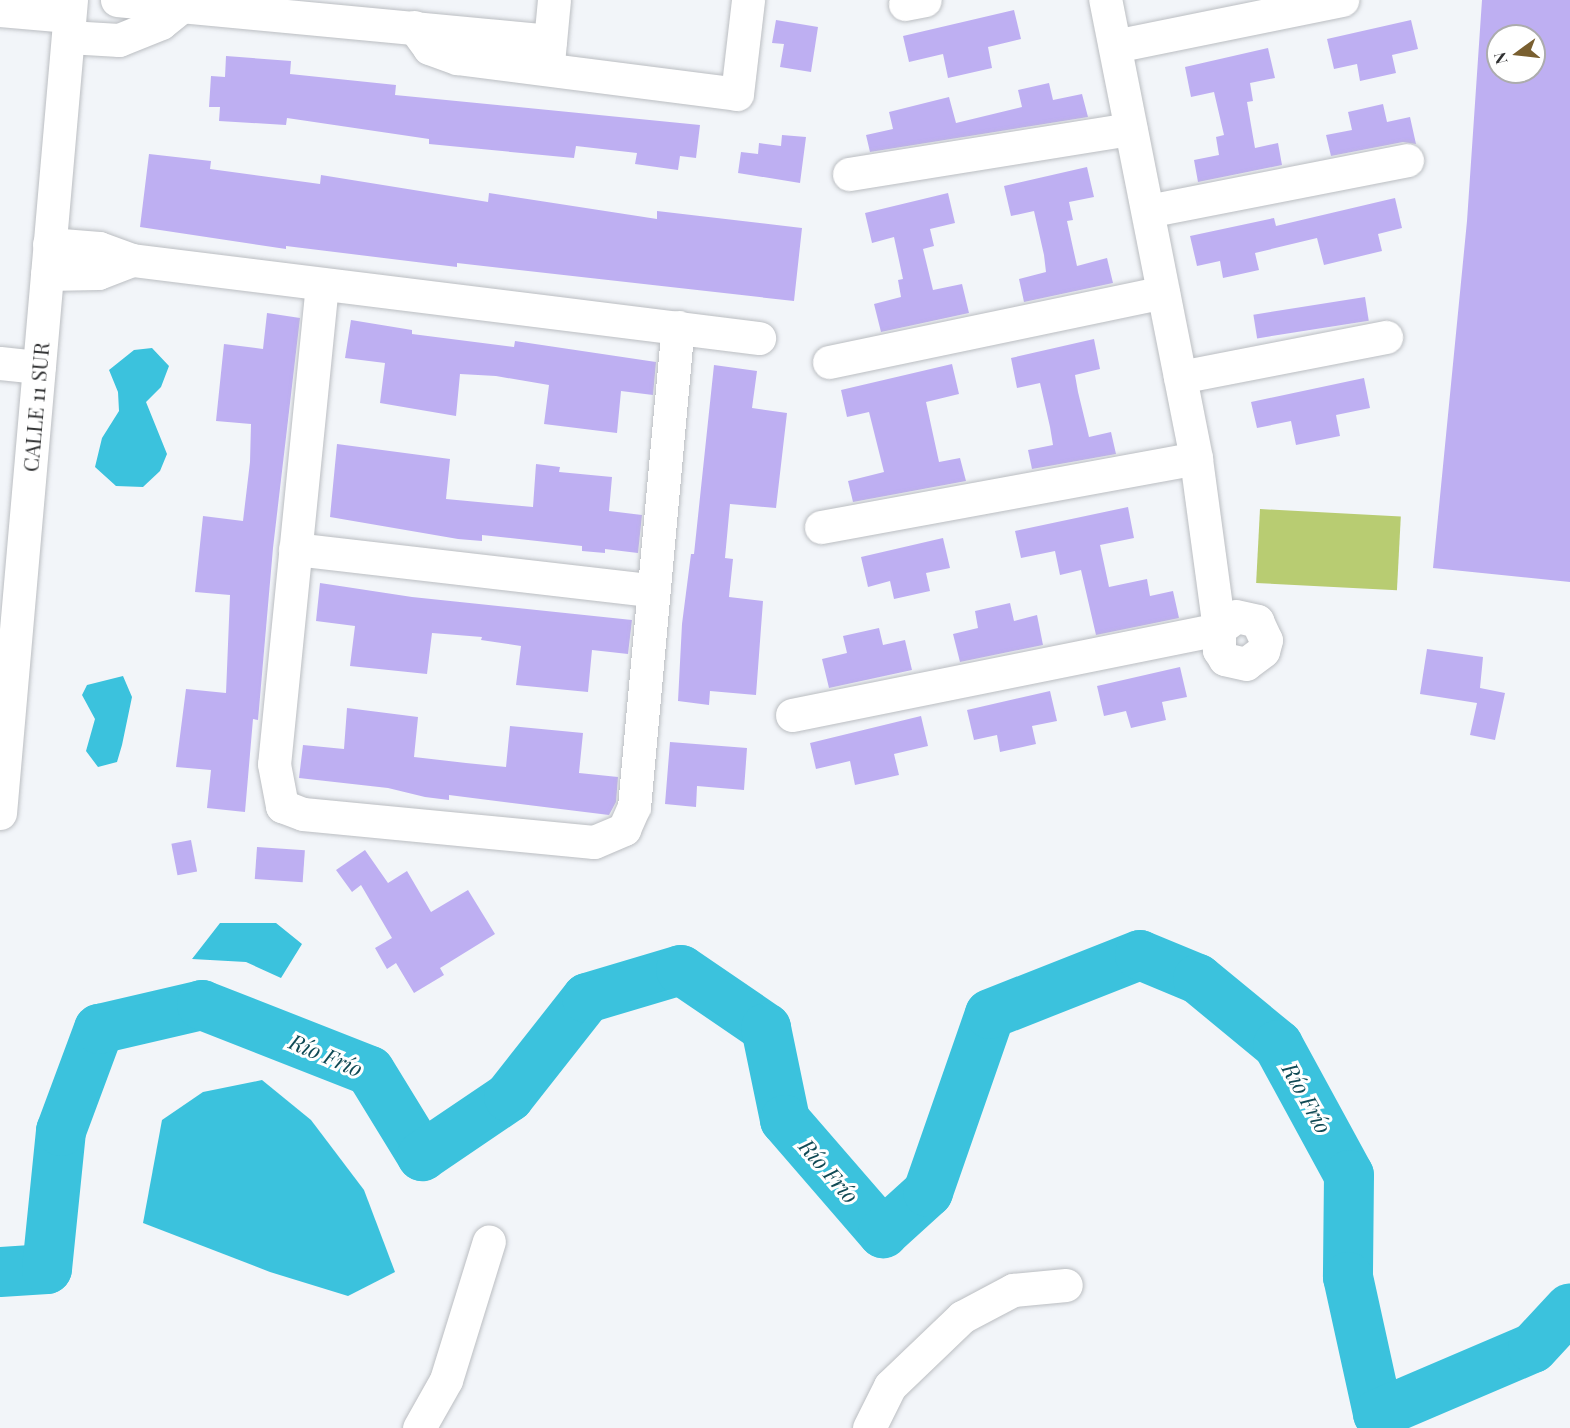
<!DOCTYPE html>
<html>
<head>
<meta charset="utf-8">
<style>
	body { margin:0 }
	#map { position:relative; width:1570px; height:1428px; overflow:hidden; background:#f2f5f9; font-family:"Playfair Display",serif }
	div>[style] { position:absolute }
	.green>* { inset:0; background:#b8cc72; transform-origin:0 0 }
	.water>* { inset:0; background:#3bc2dd }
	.river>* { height:50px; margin:-25px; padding:0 25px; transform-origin:25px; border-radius:25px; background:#3bc2dd }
	.building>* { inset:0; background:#beaff2; transform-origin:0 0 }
	.roads { filter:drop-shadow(0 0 2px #bbbec2) drop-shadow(0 0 2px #bbbec2) }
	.minor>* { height:33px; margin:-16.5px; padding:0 16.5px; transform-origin:16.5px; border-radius:16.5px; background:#fff }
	span { translate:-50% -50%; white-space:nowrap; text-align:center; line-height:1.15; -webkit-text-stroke:6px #fff; paint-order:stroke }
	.street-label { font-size:21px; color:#2f3031 }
	.water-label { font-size:22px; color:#104a55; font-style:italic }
	.north { position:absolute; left:1486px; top:24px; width:60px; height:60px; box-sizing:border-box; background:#fff; border:2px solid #acacad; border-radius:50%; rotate:255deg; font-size:16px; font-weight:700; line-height:24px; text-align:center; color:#2f3031 }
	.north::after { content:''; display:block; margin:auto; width:21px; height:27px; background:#795f30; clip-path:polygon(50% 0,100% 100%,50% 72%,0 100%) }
</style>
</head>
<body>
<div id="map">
	<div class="green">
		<div style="left:1260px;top:509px;width:141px;height:74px;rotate:3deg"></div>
	</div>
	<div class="water">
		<div style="clip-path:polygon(152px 348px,169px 366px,161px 387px,146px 402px,167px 454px,160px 471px,143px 487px,116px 486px,95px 467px,102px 438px,119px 411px,118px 392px,109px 370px,134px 350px)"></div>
		<div style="clip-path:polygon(123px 676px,132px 697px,122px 745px,117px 762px,98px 767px,86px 751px,95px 719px,82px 695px,87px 685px)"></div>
		<div style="clip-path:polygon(220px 923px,276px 923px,302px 944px,281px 978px,246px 962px,192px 959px)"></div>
		<div style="clip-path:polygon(262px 1080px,311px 1120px,364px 1190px,395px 1272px,348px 1296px,270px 1272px,143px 1223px,162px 1120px,203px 1092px)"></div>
	</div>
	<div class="river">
		<div style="left:0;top:1272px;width:47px;rotate:-3.7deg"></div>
		<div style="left:47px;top:1269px;width:139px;rotate:-84.2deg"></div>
		<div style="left:61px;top:1131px;width:109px;rotate:-69.6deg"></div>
		<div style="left:99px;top:1029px;width:106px;rotate:-13.1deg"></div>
		<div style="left:202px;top:1005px;width:180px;rotate:21.4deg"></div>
		<div style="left:370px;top:1071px;width:100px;rotate:58.5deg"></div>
		<div style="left:422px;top:1156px;width:105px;rotate:-34.1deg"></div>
		<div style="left:509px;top:1097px;width:126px;rotate:-51.8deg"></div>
		<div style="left:587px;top:998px;width:98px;rotate:-16.6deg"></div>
		<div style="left:681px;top:970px;width:103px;rotate:34.3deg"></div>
		<div style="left:766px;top:1028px;width:94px;rotate:78.3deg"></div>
		<div style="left:785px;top:1120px;width:150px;rotate:49.1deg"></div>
		<div style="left:883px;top:1233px;width:61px;rotate:-42.3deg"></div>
		<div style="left:928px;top:1192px;width:188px;rotate:-70.8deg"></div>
		<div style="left:990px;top:1014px;width:161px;rotate:-21.5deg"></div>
		<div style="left:1140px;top:955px;width:63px;rotate:22.5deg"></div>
		<div style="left:1198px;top:979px;width:104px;rotate:39.5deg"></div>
		<div style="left:1278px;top:1045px;width:148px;rotate:61.4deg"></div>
		<div style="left:1349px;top:1175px;width:102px;rotate:90.6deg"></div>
		<div style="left:1348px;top:1277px;width:140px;rotate:77.6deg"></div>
		<div style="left:1378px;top:1414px;width:168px;rotate:-23.1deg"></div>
		<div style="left:1533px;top:1348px;width:54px;rotate:-47.2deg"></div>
	</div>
	<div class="building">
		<div style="clip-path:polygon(evenodd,1482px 0,1570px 0,1570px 582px,1433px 568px,1467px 221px,1482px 0,1498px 36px,1534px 36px,1534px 72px,1498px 72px,1498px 36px)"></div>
		<div style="clip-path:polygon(1014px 10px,1021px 39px,988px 47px,992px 68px,948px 78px,943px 54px,909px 62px,903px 36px)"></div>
		<div style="clip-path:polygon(776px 20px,818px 27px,811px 72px,780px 67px,784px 44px,772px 43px)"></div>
		<div style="clip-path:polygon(1411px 20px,1418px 49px,1392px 55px,1396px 73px,1360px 81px,1357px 64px,1334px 69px,1327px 39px)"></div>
		<div style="clip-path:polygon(1268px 48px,1275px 78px,1250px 83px,1253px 101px,1247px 102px,1255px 148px,1278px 143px,1282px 165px,1198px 182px,1194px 160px,1219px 155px,1216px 137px,1224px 135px,1214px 92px,1191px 97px,1185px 67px)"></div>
		<div style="clip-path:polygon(226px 56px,291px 61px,290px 74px,396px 85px,395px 95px,700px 125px,696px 158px,680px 156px,678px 170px,635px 164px,637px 153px,576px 146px,574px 158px,429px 144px,429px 139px,287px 118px,286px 125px,219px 121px,220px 107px,209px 107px,211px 76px,225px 77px)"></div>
		<div style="clip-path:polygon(1049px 83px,1053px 100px,1082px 94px,1088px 117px,870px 152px,866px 135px,893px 129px,889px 112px,949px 97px,956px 123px,1022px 107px,1018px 90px)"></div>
		<div style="clip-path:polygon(1383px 104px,1387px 122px,1410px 117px,1416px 144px,1403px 142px,1331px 156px,1326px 135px,1352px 130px,1348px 112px)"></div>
		<div style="clip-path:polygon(782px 135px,806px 137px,800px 183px,738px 173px,741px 152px,758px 154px,759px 143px,781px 146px)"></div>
		<div style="clip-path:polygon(149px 154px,211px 161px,210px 169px,320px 184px,321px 175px,488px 202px,489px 193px,657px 219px,657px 211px,802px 228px,794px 301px,457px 263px,457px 267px,286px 246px,286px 249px,140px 227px)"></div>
		<div style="clip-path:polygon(1087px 167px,1094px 197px,1069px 202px,1073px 220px,1067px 221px,1077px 266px,1107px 258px,1113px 283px,1024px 302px,1019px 279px,1046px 272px,1044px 255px,1034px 211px,1011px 216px,1004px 186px)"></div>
		<div style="clip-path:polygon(948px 193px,955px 223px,930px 229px,934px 246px,923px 249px,933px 290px,962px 284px,969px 313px,881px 332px,874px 304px,901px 297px,898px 280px,903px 279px,894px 237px,872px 243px,865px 213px)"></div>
		<div style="clip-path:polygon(1395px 198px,1402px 228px,1378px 234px,1382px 251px,1324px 265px,1317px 238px,1255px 253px,1259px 270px,1223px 278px,1220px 261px,1197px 266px,1190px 236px,1274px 218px,1276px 226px)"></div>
		<div style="left:1365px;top:297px;width:24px;height:113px;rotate:81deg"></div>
		<div style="clip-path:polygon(267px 313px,300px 318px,273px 548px,258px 720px,253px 719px,245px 812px,207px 808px,211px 770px,176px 767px,186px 689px,226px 693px,230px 595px,195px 592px,203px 516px,243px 521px,250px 462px,251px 424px,216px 421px,224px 344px,263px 349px)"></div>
		<div style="clip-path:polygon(351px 320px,412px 330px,412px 334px,514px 347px,515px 341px,656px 362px,653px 395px,621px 391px,617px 433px,544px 424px,549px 385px,496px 376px,460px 374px,456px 416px,380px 403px,385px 363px,345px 358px)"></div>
		<div style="clip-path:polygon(1094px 339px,1100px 369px,1075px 375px,1078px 392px,1089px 437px,1111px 432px,1116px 454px,1032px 469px,1028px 450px,1053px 445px,1050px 427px,1040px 383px,1017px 388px,1011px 358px)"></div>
		<div style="clip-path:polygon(952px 364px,959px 394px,926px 402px,939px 462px,960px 458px,966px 481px,853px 502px,848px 481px,884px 472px,869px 412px,847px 417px,841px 390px)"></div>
		<div style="clip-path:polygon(714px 365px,757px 371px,752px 408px,787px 413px,776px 508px,730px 504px,725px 558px,733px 559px,729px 597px,763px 601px,756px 695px,710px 691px,709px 705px,678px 701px,682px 624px,691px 554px,694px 554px)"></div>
		<div style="clip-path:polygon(1364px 378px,1370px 408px,1336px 415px,1340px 436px,1296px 445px,1291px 421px,1257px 428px,1251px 402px)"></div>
		<div style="clip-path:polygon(337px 444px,450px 459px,446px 499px,533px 507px,536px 464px,560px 467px,559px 472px,612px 477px,609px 511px,642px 515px,638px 553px,605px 549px,605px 553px,582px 551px,582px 546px,482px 535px,482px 541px,458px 539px,330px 517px)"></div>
		<div style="clip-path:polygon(1128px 507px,1134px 538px,1100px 545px,1109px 587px,1147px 579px,1150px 596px,1173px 591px,1179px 618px,1096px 635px,1081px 570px,1060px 575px,1055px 551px,1021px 558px,1015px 531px)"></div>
		<div style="clip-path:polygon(943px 538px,950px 568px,926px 573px,930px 591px,894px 599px,890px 581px,868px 587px,861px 557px)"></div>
		<div style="clip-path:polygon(320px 583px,412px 597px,632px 620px,628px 654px,592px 650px,588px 692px,516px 685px,521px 646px,481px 640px,482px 637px,432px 633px,427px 674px,350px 666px,355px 626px,316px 621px)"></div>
		<div style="clip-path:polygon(1010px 603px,1014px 621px,1037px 615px,1043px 645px,960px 662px,953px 634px,978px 628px,975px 611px)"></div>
		<div style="clip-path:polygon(879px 628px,883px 645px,905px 640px,912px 670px,829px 688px,822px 659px,847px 653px,843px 636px)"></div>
		<div style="clip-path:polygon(1427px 649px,1483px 657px,1480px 688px,1505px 693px,1495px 740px,1470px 735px,1477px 703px,1420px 694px)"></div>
		<div style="clip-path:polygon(1180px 667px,1187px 697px,1162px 702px,1166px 720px,1131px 728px,1126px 711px,1104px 716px,1097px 686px)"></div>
		<div style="clip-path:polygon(1050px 691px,1057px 721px,1032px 726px,1036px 744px,1000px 752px,997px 735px,974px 740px,967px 710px)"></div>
		<div style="clip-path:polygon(347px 708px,418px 717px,414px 757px,466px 763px,506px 767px,510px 726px,583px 733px,579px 773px,618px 777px,616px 802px,609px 815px,449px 795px,449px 800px,425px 797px,388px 788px,299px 778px,303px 745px,344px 749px)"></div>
		<div style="clip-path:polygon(921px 716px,928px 746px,894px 754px,899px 775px,855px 785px,850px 761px,816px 769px,810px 743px)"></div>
		<div style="clip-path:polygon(670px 742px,747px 748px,744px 790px,697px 786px,696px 807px,665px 804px)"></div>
		<div style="left:191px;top:840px;width:32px;height:20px;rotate:79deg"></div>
		<div style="left:257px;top:847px;width:48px;height:32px;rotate:4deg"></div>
		<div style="clip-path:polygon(365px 850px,388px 883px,407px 871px,431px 912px,468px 890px,495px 934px,440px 968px,444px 975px,414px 993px,396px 963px,387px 969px,375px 948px,392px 938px,361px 885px,352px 892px,336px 870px)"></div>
	</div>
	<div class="roads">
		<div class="minor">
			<div style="left:117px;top:0;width:435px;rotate:5.4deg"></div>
			<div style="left:905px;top:4px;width:20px;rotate:-11deg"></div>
			<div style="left:0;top:10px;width:69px;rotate:5deg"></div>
			<div style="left:414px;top:27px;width:26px;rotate:54deg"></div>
			<div style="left:429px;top:48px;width:30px;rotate:20deg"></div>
			<div style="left:457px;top:58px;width:282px;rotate:7.3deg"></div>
			<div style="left:737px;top:94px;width:95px;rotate:-83.3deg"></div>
			<div style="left:68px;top:37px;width:51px;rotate:3.4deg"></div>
			<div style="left:119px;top:40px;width:45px;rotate:-22deg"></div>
			<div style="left:161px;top:23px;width:22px;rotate:-39deg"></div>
			<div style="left:1115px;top:46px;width:232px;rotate:-11.5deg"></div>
			<div style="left:548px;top:63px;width:63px;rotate:-84.6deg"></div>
			<div style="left:849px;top:174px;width:285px;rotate:-9.1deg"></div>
			<div style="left:1148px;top:211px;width:264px;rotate:-11.1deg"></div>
			<div style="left:49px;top:244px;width:50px;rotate:4.6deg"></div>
			<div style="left:99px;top:248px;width:35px;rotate:20deg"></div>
			<div style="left:132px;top:260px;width:632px;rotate:7.09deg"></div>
			<div style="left:47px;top:274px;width:51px;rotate:-1.1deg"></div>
			<div style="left:98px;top:273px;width:36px;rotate:-21deg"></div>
			<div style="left:322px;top:284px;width:482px;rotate:95.7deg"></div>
			<div style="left:274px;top:764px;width:43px;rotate:79.2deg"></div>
			<div style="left:282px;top:806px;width:22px;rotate:21deg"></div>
			<div style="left:303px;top:814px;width:292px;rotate:5.5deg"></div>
			<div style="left:594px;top:842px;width:33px;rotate:-23deg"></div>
			<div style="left:624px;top:829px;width:24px;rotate:-66deg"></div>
			<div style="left:634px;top:807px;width:482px;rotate:-84.8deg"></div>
			<div style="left:829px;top:362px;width:341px;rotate:-11.8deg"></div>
			<div style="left:0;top:363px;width:39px;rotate:6deg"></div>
			<div style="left:1180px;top:377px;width:210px;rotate:-11deg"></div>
			<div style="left:821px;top:527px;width:381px;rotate:-10.4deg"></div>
			<div style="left:295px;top:549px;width:358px;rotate:6.6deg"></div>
			<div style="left:792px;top:715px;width:436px;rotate:-11.4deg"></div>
			<div style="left:1219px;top:629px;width:21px;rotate:-37deg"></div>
			<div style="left:1236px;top:616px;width:22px;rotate:13deg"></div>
			<div style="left:1257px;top:621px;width:21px;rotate:65deg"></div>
			<div style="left:1266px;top:640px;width:11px;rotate:105deg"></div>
			<div style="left:1263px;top:651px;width:21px;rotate:143deg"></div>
			<div style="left:1246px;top:664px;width:22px;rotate:-167deg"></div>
			<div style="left:1225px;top:659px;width:11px;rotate:-124deg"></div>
			<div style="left:1219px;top:650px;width:21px;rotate:-90deg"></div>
			<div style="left:1219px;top:629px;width:173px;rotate:-97.7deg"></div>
			<div style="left:1196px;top:458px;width:467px;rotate:-101.2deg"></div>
			<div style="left:0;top:813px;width:816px;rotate:-85.01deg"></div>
			<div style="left:419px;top:1428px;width:55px;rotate:-60.6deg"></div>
			<div style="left:446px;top:1380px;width:145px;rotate:-72.8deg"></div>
			<div style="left:869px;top:1428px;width:47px;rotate:-63.4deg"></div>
			<div style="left:890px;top:1386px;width:100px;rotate:-43.8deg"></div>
			<div style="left:962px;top:1317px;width:58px;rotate:-27.9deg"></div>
			<div style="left:1013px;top:1290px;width:53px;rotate:-5.4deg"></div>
		</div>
	</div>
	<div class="street-label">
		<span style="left:35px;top:407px;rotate:-85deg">CALLE 11 SUR</span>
	</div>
	<div class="water-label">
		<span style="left:326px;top:1055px;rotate:23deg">Río Frío</span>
		<span style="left:1307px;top:1098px;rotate:61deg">Río Frío</span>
		<span style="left:829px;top:1171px;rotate:49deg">Río Frío</span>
	</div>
	<div class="north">N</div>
</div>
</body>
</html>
